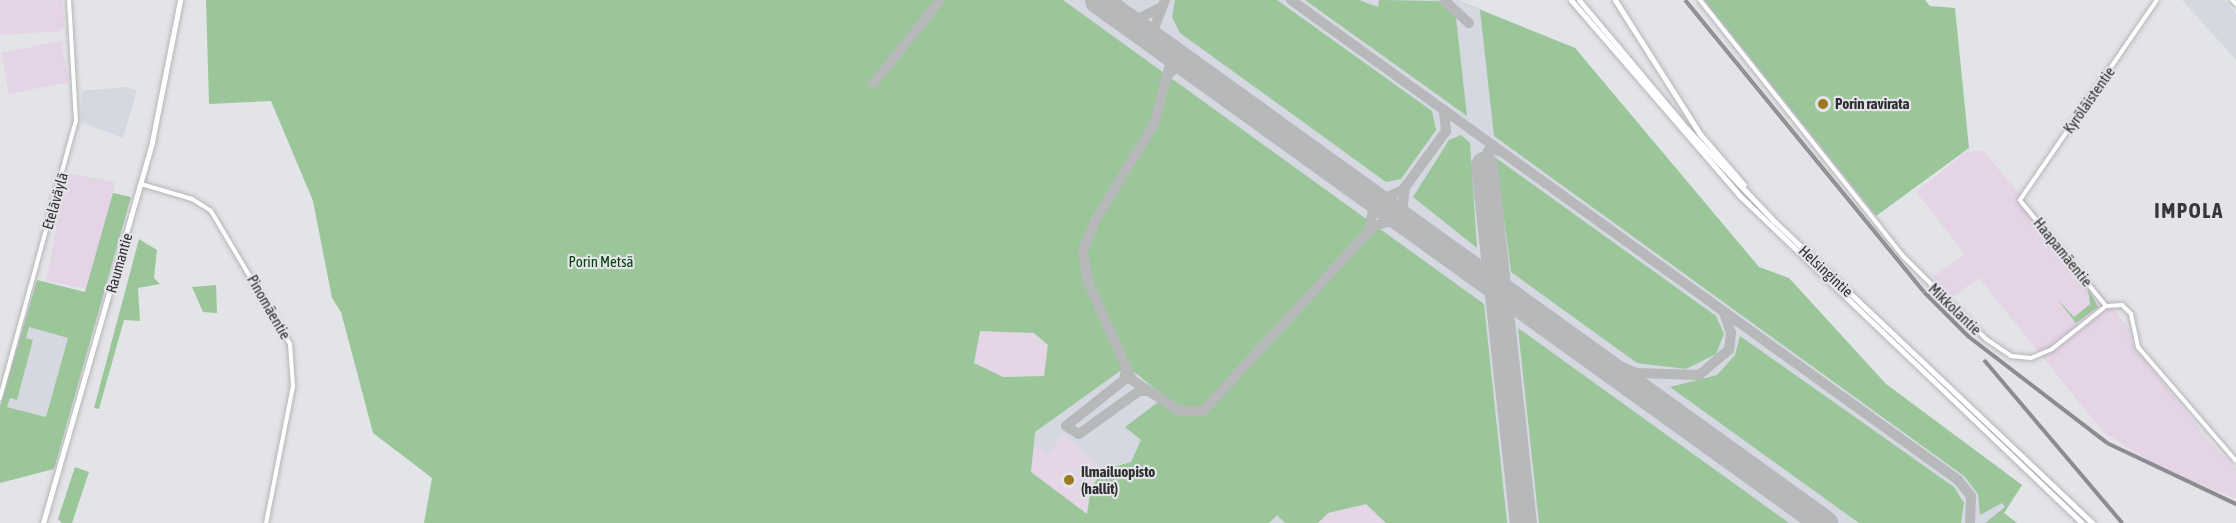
<!DOCTYPE html>
<html>
<head>
<meta charset="utf-8">
<style>
	body { margin:0 }
	#map { position:relative; width:2236px; height:523px; overflow:hidden; background:#e3e4e7; font-family:"Asap Condensed",sans-serif }
	div>[style] { position:absolute }
	.built>* { inset:0; background:#d5d8e1 }
	.industrial>* { inset:0; background:#e5d4e6; transform-origin:0 0 }
	.education>* { inset:0; background:#e4d5e7 }
	.green>* { inset:0; background:#9ac69a }
	.taxiway>* { height:10px; margin:-5px; padding:0 5px; transform-origin:5px; border-radius:5px; background:#b7b8ba }
	.runway>* { height:27px; margin:-13.5px; padding:0 13.5px; transform-origin:13.5px; border-radius:13.5px; background:#b7b8ba }
	.roads { filter:drop-shadow(0 0 2px #b4b5b8) drop-shadow(0 0 2px #b4b5b8) }
	.tertiary>* { height:4px; margin:-2px; padding:0 2px; transform-origin:2px; border-radius:2px; background:#fff }
	.trunk>* { height:5px; margin:-2.5px; padding:0 2.5px; transform-origin:2.5px; border-radius:2.5px; background:#fff }
	.rail>* { height:4px; margin-top:-2px; transform-origin:0; background:repeating-linear-gradient(90deg,#e3e4e7 0 4.5px,#8b8c8e 0 9px); box-sizing:border-box; border-block:2px solid #8b8c8e }
	.dots>* { width:16px; height:16px; translate:-50% -50%; box-sizing:border-box; border:3px solid #e3e4e7; border-radius:50% }
	span { translate:-50% -50%; white-space:nowrap; text-align:center; line-height:1.15; -webkit-text-stroke:4.5px #e3e4e7; paint-order:stroke }
	.street-label { font-size:15px; color:#303032 }
	.poi-label { font-size:15px; color:#303032; font-weight:700 }
	.left { translate:0 -50%; text-align:left }
	.park-label { font-size:15px; color:#00430a }
	.district-label { font-size:21px; color:#36373a; font-weight:700; letter-spacing:1.5px }
</style>
</head>
<body>
<div id="map">
	<div class="built">
		<div style="clip-path:polygon(789px 0,1459px 0,1575px 48px,1759px 267px,1789px 278px,1886px 384px,2022px 485px,2004px 513px,2017px 523px,1090px 523px,1032px 480px)"></div>
		<div style="clip-path:polygon(2182px 0,2224px 0,2236px 14px,2236px 60px)"></div>
		<div style="clip-path:polygon(124px 87px,137px 90px,123px 138px,81px 122px,82px 91px)"></div>
		<div style="clip-path:polygon(29px 327px,68px 338px,46px 417px,7px 407px,10px 398px,17px 399px,33px 340px,26px 338px)"></div>
	</div>
	<div class="industrial">
		<div style="clip-path:polygon(0 0,62px 0,64px 26px,60px 31px,0 35px)"></div>
		<div style="left:61px;top:41px;width:42px;height:61px;rotate:79deg"></div>
		<div style="clip-path:polygon(1984px 151px,2129px 328px,2132px 343px,2207px 439px,2236px 468px,2236px 499px,2159px 467px,2103px 432px,1979px 278px,1954px 296px,1932px 277px,1965px 254px,1916px 192px,1966px 152px)"></div>
		<div style="left:67px;top:173px;width:49px;height:110px;rotate:11deg"></div>
	</div>
	<div class="education">
		<div style="clip-path:polygon(980px 331px,1034px 333px,1048px 345px,1044px 376px,1003px 377px,974px 362px)"></div>
		<div style="clip-path:polygon(1063px 435px,1103px 470px,1091px 488px,1088px 515px,1031px 472px,1033px 444px,1047px 455px)"></div>
		<div style="clip-path:polygon(1366px 504px,1386px 523px,1318px 523px,1328px 513px)"></div>
	</div>
	<div class="green">
		<div style="clip-path:polygon(evenodd,206px 0,1063px 0,1484px 304px,1507px 523px,1386px 523px,1366px 504px,1328px 513px,1318px 523px,1285px 523px,1277px 515px,1269px 523px,424px 523px,432px 478px,373px 433px,341px 312px,332px 298px,313px 201px,271px 101px,209px 104px,206px 0,980px 331px,1034px 333px,1048px 345px,1044px 376px,1003px 377px,974px 363px,980px 331px,206px 0,1127px 366px,1165px 397px,1125px 427px,1141px 440px,1131px 462px,1103px 470px,1091px 488px,1087px 514px,1031px 472px,1035px 432px,1127px 366px)"></div>
		<div style="clip-path:polygon(1175px 0,1277px 0,1432px 111px,1436px 130px,1401px 179px,1386px 182px,1180px 33px,1172px 17px)"></div>
		<div style="clip-path:polygon(1305px 0,1359px 0,1378px 7px,1379px 0,1438px 1px,1456px 18px,1467px 116px)"></div>
		<div style="clip-path:polygon(1456px 0,1575px 48px,1759px 267px,1789px 278px,1886px 384px,2022px 485px,2004px 513px,2017px 523px,1985px 523px,2005px 507px,2002px 503px,1980px 515px,1978px 494px,1964px 476px,1494px 136px,1480px 10px)"></div>
		<div style="clip-path:polygon(1704px 0,1925px 0,1930px 6px,1955px 8px,1969px 148px,1876px 216px)"></div>
		<div style="clip-path:polygon(1461px 135px,1470px 143px,1477px 248px,1413px 197px,1449px 140px)"></div>
		<div style="clip-path:polygon(1496px 158px,1716px 316px,1724px 334px,1716px 354px,1686px 369px,1637px 363px,1511px 272px)"></div>
		<div style="clip-path:polygon(evenodd,113px 193px,131px 197px,54px 469px,0 483px,0 406px,37px 280px,85px 292px,113px 193px,29px 327px,68px 338px,46px 417px,7px 407px,10px 398px,17px 400px,33px 340px,26px 338px,29px 327px)"></div>
		<div style="clip-path:polygon(139px 239px,157px 250px,154px 278px,160px 284px,138px 288px,140px 321px,124px 320px,99px 409px,94px 408px)"></div>
		<div style="clip-path:polygon(216px 285px,217px 313px,203px 312px,192px 287px)"></div>
		<div style="clip-path:polygon(2088px 288px,2098px 307px,2076px 323px,2057px 299px,2074px 317px,2090px 304px)"></div>
		<div style="clip-path:polygon(1518px 328px,1789px 523px,1539px 523px)"></div>
		<div style="clip-path:polygon(1740px 336px,1954px 487px,1964px 503px,1961px 523px,1859px 523px,1670px 387px,1717px 375px,1735px 355px)"></div>
		<div style="clip-path:polygon(75px 467px,89px 472px,72px 523px,62px 523px,58px 519px)"></div>
	</div>
	<div class="taxiway">
		<div style="left:1165px;top:0;width:30px;rotate:111deg"></div>
		<div style="left:1154px;top:28px;width:39px;rotate:66deg"></div>
		<div style="left:1170px;top:64px;width:62px;rotate:104.9deg"></div>
		<div style="left:1154px;top:124px;width:111px;rotate:121.4deg"></div>
		<div style="left:1096px;top:219px;width:34px;rotate:113deg"></div>
		<div style="left:1083px;top:250px;width:32px;rotate:81deg"></div>
		<div style="left:1088px;top:282px;width:107px;rotate:65.8deg"></div>
		<div style="left:1132px;top:380px;width:57px;rotate:32.9deg"></div>
		<div style="left:1180px;top:411px;width:23px"></div>
		<div style="left:1203px;top:411px;width:252px;rotate:-47.3deg"></div>
		<div style="left:1374px;top:226px;width:22px;rotate:-16deg"></div>
		<div style="left:1395px;top:220px;width:17px;rotate:21deg"></div>
		<div style="left:1291px;top:0;width:822px;rotate:35.74deg"></div>
		<div style="left:1958px;top:480px;width:21px;rotate:51deg"></div>
		<div style="left:1971px;top:496px;width:27px;rotate:92deg"></div>
		<div style="left:1444px;top:0;width:34px;rotate:43deg"></div>
		<div style="left:1116px;top:13px;width:21px;rotate:19deg"></div>
		<div style="left:1136px;top:20px;width:25px;rotate:-27deg"></div>
		<div style="left:1168px;top:75px;width:13px;rotate:-45deg"></div>
		<div style="left:1177px;top:66px;width:16px;rotate:7deg"></div>
		<div style="left:873px;top:84px;width:107px;rotate:-51.4deg"></div>
		<div style="left:1484px;top:158px;width:9px;rotate:-58deg"></div>
		<div style="left:1489px;top:150px;width:11px;rotate:5deg"></div>
		<div style="left:1405px;top:187px;width:23px;rotate:97deg"></div>
		<div style="left:1402px;top:210px;width:17px;rotate:59deg"></div>
		<div style="left:1363px;top:191px;width:23px;rotate:18deg"></div>
		<div style="left:1385px;top:198px;width:20px;rotate:-24deg"></div>
		<div style="left:1403px;top:190px;width:73px;rotate:-53.9deg"></div>
		<div style="left:1446px;top:131px;width:20px;rotate:-96deg"></div>
		<div style="left:1365px;top:193px;width:18px;rotate:63deg"></div>
		<div style="left:1373px;top:209px;width:22px;rotate:100deg"></div>
		<div style="left:1591px;top:355px;width:49px;rotate:21.4deg"></div>
		<div style="left:1637px;top:373px;width:62px;rotate:1.8deg"></div>
		<div style="left:1699px;top:375px;width:39px;rotate:-40deg"></div>
		<div style="left:1729px;top:350px;width:17px;rotate:-83deg"></div>
		<div style="left:1731px;top:333px;width:21px;rotate:-109deg"></div>
		<div style="left:1126px;top:369px;width:11px;rotate:100deg"></div>
		<div style="left:1124px;top:380px;width:74px;rotate:141.6deg"></div>
		<div style="left:1066px;top:426px;width:15px;rotate:32deg"></div>
		<div style="left:1079px;top:434px;width:74px;rotate:-35.6deg"></div>
		<div style="left:1139px;top:391px;width:10px"></div>
		<div style="left:1823px;top:522px;width:1px;rotate:45deg"></div>
	</div>
	<div class="runway">
		<div style="left:1098px;top:0;width:895px;rotate:35.77deg"></div>
		<div style="left:1484px;top:165px;width:360px;rotate:83.8deg"></div>
	</div>
	<div class="roads">
		<div class="tertiary">
			<div style="left:1700px;top:0;width:328px;rotate:51.6deg"></div>
			<div style="left:1904px;top:257px;width:116px;rotate:45deg"></div>
			<div style="left:1986px;top:339px;width:30px;rotate:34deg"></div>
			<div style="left:2011px;top:356px;width:20px;rotate:6deg"></div>
			<div style="left:2031px;top:358px;width:23px;rotate:-23deg"></div>
			<div style="left:2052px;top:349px;width:69px;rotate:-38.5deg"></div>
			<div style="left:2106px;top:306px;width:16px;rotate:-4deg"></div>
			<div style="left:2122px;top:305px;width:13px;rotate:45deg"></div>
			<div style="left:2131px;top:314px;width:34px;rotate:78deg"></div>
			<div style="left:2138px;top:347px;width:150px;rotate:49.3deg"></div>
			<div style="left:2232px;top:0;width:6px;rotate:45deg"></div>
			<div style="left:141px;top:184px;width:53px;rotate:16.4deg"></div>
			<div style="left:192px;top:199px;width:22px;rotate:32deg"></div>
			<div style="left:211px;top:211px;width:155px;rotate:59.3deg"></div>
			<div style="left:290px;top:344px;width:42px;rotate:85.9deg"></div>
			<div style="left:293px;top:386px;width:140px;rotate:101.1deg"></div>
			<div style="left:2106px;top:306px;width:136px;rotate:-129.1deg"></div>
			<div style="left:2020px;top:200px;width:242px;rotate:-55.6deg"></div>
			<div style="left:0;top:398px;width:287px;rotate:-74.7deg"></div>
			<div style="left:76px;top:121px;width:121px;rotate:-93.3deg"></div>
		</div>
		<div class="trunk">
			<div style="left:1571px;top:0;width:259px;rotate:49.2deg"></div>
			<div style="left:1740px;top:196px;width:473px;rotate:43.7deg"></div>
			<div style="left:1579px;top:0;width:168px;rotate:50.1deg"></div>
			<div style="left:1687px;top:129px;width:127px;rotate:46.6deg"></div>
			<div style="left:1774px;top:221px;width:439px;rotate:43.5deg"></div>
			<div style="left:1615px;top:0;width:159px;rotate:57.6deg"></div>
			<div style="left:1700px;top:134px;width:67px;rotate:49.2deg"></div>
			<div style="left:43px;top:523px;width:396px;rotate:-74deg"></div>
			<div style="left:152px;top:142px;width:145px;rotate:-78.8deg"></div>
		</div>
	</div>
	<div class="rail">
		<div style="left:1685px;top:0;width:377px;rotate:50.7deg"></div>
		<div style="left:1924px;top:292px;width:64px;rotate:45deg"></div>
		<div style="left:1969px;top:337px;width:174px;rotate:37.5deg"></div>
		<div style="left:2107px;top:443px;width:143px;rotate:25.3deg"></div>
		<div style="left:1984px;top:360px;width:214px;rotate:49.7deg"></div>
	</div>
	<div class="dots">
		<div style="left:1823px;top:104px;background:#9a7922"></div>
		<div style="left:1069px;top:480px;background:#9a7922"></div>
	</div>
	<div class="street-label">
		<span style="left:2089px;top:100px;rotate:-55deg">Kyröläistentie</span>
		<span style="left:55px;top:201px;rotate:-74deg">Eteläväylä</span>
		<span style="left:2063px;top:252px;rotate:51deg">Haapamäentie</span>
		<span style="left:119px;top:263px;rotate:-74deg">Raumantie</span>
		<span style="left:1826px;top:271px;rotate:43deg">Helsingintie</span>
		<span style="left:269px;top:307px;rotate:60deg">Pinomäentie</span>
		<span style="left:1955px;top:309px;rotate:44deg">Mikkolantie</span>
	</div>
	<div class="poi-label">
		<span class="left" style="left:1835px;top:104px">Porin ravirata</span>
		<span class="left" style="left:1081px;top:480px">Ilmailuopisto<br>(hallit)</span>
	</div>
	<div class="park-label">
		<span style="left:601px;top:262px">Porin Metsä</span>
	</div>
	<div class="district-label">
		<span style="left:2189px;top:210px">IMPOLA</span>
	</div>
</div>
</body>
</html>
